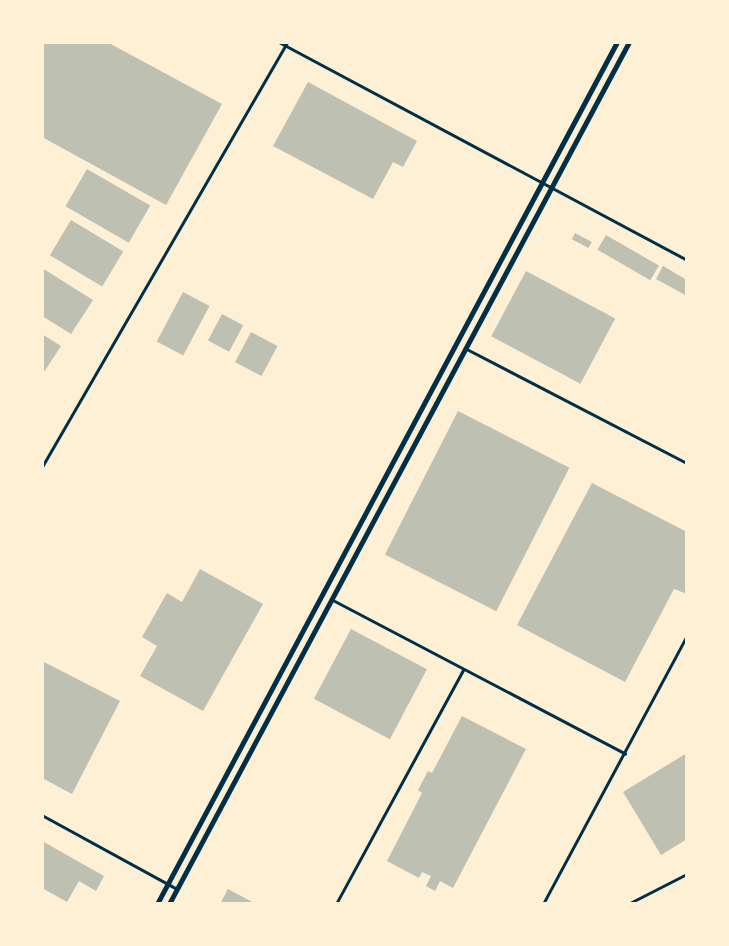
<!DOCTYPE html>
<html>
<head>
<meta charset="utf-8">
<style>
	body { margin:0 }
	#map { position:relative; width:729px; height:946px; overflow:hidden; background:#fdf0d5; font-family:Arial,sans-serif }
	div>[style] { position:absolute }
	.building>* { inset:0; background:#bec0b2; transform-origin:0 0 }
	.service>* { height:2.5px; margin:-1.25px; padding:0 1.25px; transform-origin:1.25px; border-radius:1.25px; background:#003049 }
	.minor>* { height:4.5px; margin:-2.25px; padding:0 2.25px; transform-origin:2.25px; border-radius:2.25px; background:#003049 }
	span { translate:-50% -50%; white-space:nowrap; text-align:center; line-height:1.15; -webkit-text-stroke:5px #fdf0d5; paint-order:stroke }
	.frame { position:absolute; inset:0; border:44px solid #fdf0d5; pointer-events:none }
</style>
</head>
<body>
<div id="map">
	<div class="building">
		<div style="clip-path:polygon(42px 42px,107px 42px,222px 104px,166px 205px,42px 137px)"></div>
		<div style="clip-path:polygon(308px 82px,417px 141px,403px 167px,393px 162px,373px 199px,273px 146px)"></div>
		<div style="left:87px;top:169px;width:73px;height:43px;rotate:30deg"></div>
		<div style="left:71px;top:220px;width:61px;height:41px;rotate:31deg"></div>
		<div style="left:575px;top:233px;width:19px;height:7px;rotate:28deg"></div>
		<div style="left:606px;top:235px;width:61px;height:17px;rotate:30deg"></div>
		<div style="clip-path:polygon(663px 266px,687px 280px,687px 296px,656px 279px)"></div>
		<div style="clip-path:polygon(42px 268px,93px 300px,71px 334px,42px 316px)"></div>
		<div style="left:526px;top:271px;width:101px;height:74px;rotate:28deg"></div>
		<div style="left:183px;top:292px;width:30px;height:56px;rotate:28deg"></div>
		<div style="left:222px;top:314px;width:24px;height:30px;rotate:28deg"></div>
		<div style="left:251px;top:332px;width:30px;height:34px;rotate:28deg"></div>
		<div style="clip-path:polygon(42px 334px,61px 346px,42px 375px)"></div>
		<div style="left:458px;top:411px;width:125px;height:161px;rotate:27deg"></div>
		<div style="clip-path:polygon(592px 483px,687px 532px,687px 594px,674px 589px,625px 682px,517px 625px)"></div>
		<div style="clip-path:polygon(200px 569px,263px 604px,203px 711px,140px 676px,157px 646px,142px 637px,167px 593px,182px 602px)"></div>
		<div style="left:351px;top:629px;width:86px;height:79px;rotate:28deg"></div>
		<div style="clip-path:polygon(42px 661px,120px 701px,72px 794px,42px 778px)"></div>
		<div style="clip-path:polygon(462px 716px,526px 749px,453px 888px,440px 881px,435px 891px,426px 886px,431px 876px,422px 872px,419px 878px,387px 861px,422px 793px,418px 790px,428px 771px,432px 773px)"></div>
		<div style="clip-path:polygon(687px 753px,687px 839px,661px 855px,623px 792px)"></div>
		<div style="clip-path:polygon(42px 841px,104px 876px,96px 891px,79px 881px,67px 902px,42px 888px)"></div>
		<div style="clip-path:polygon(228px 889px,256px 904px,220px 904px)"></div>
	</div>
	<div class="service">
		<div style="left:279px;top:42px;width:463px;rotate:28.1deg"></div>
		<div style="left:465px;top:348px;width:250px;rotate:27.4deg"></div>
		<div style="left:42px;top:467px;width:491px;rotate:-60deg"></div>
		<div style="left:333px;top:600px;width:330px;rotate:27.7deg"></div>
		<div style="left:42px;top:815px;width:154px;rotate:28.7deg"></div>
		<div style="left:336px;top:904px;width:266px;rotate:-61.5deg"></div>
		<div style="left:543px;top:904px;width:305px;rotate:-61.8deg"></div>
		<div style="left:628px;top:904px;width:66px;rotate:-27deg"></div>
	</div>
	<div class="minor">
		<div style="left:157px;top:904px;width:977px;rotate:-61.91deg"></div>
		<div style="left:169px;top:904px;width:977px;rotate:-61.91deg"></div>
	</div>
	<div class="frame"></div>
</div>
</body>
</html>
